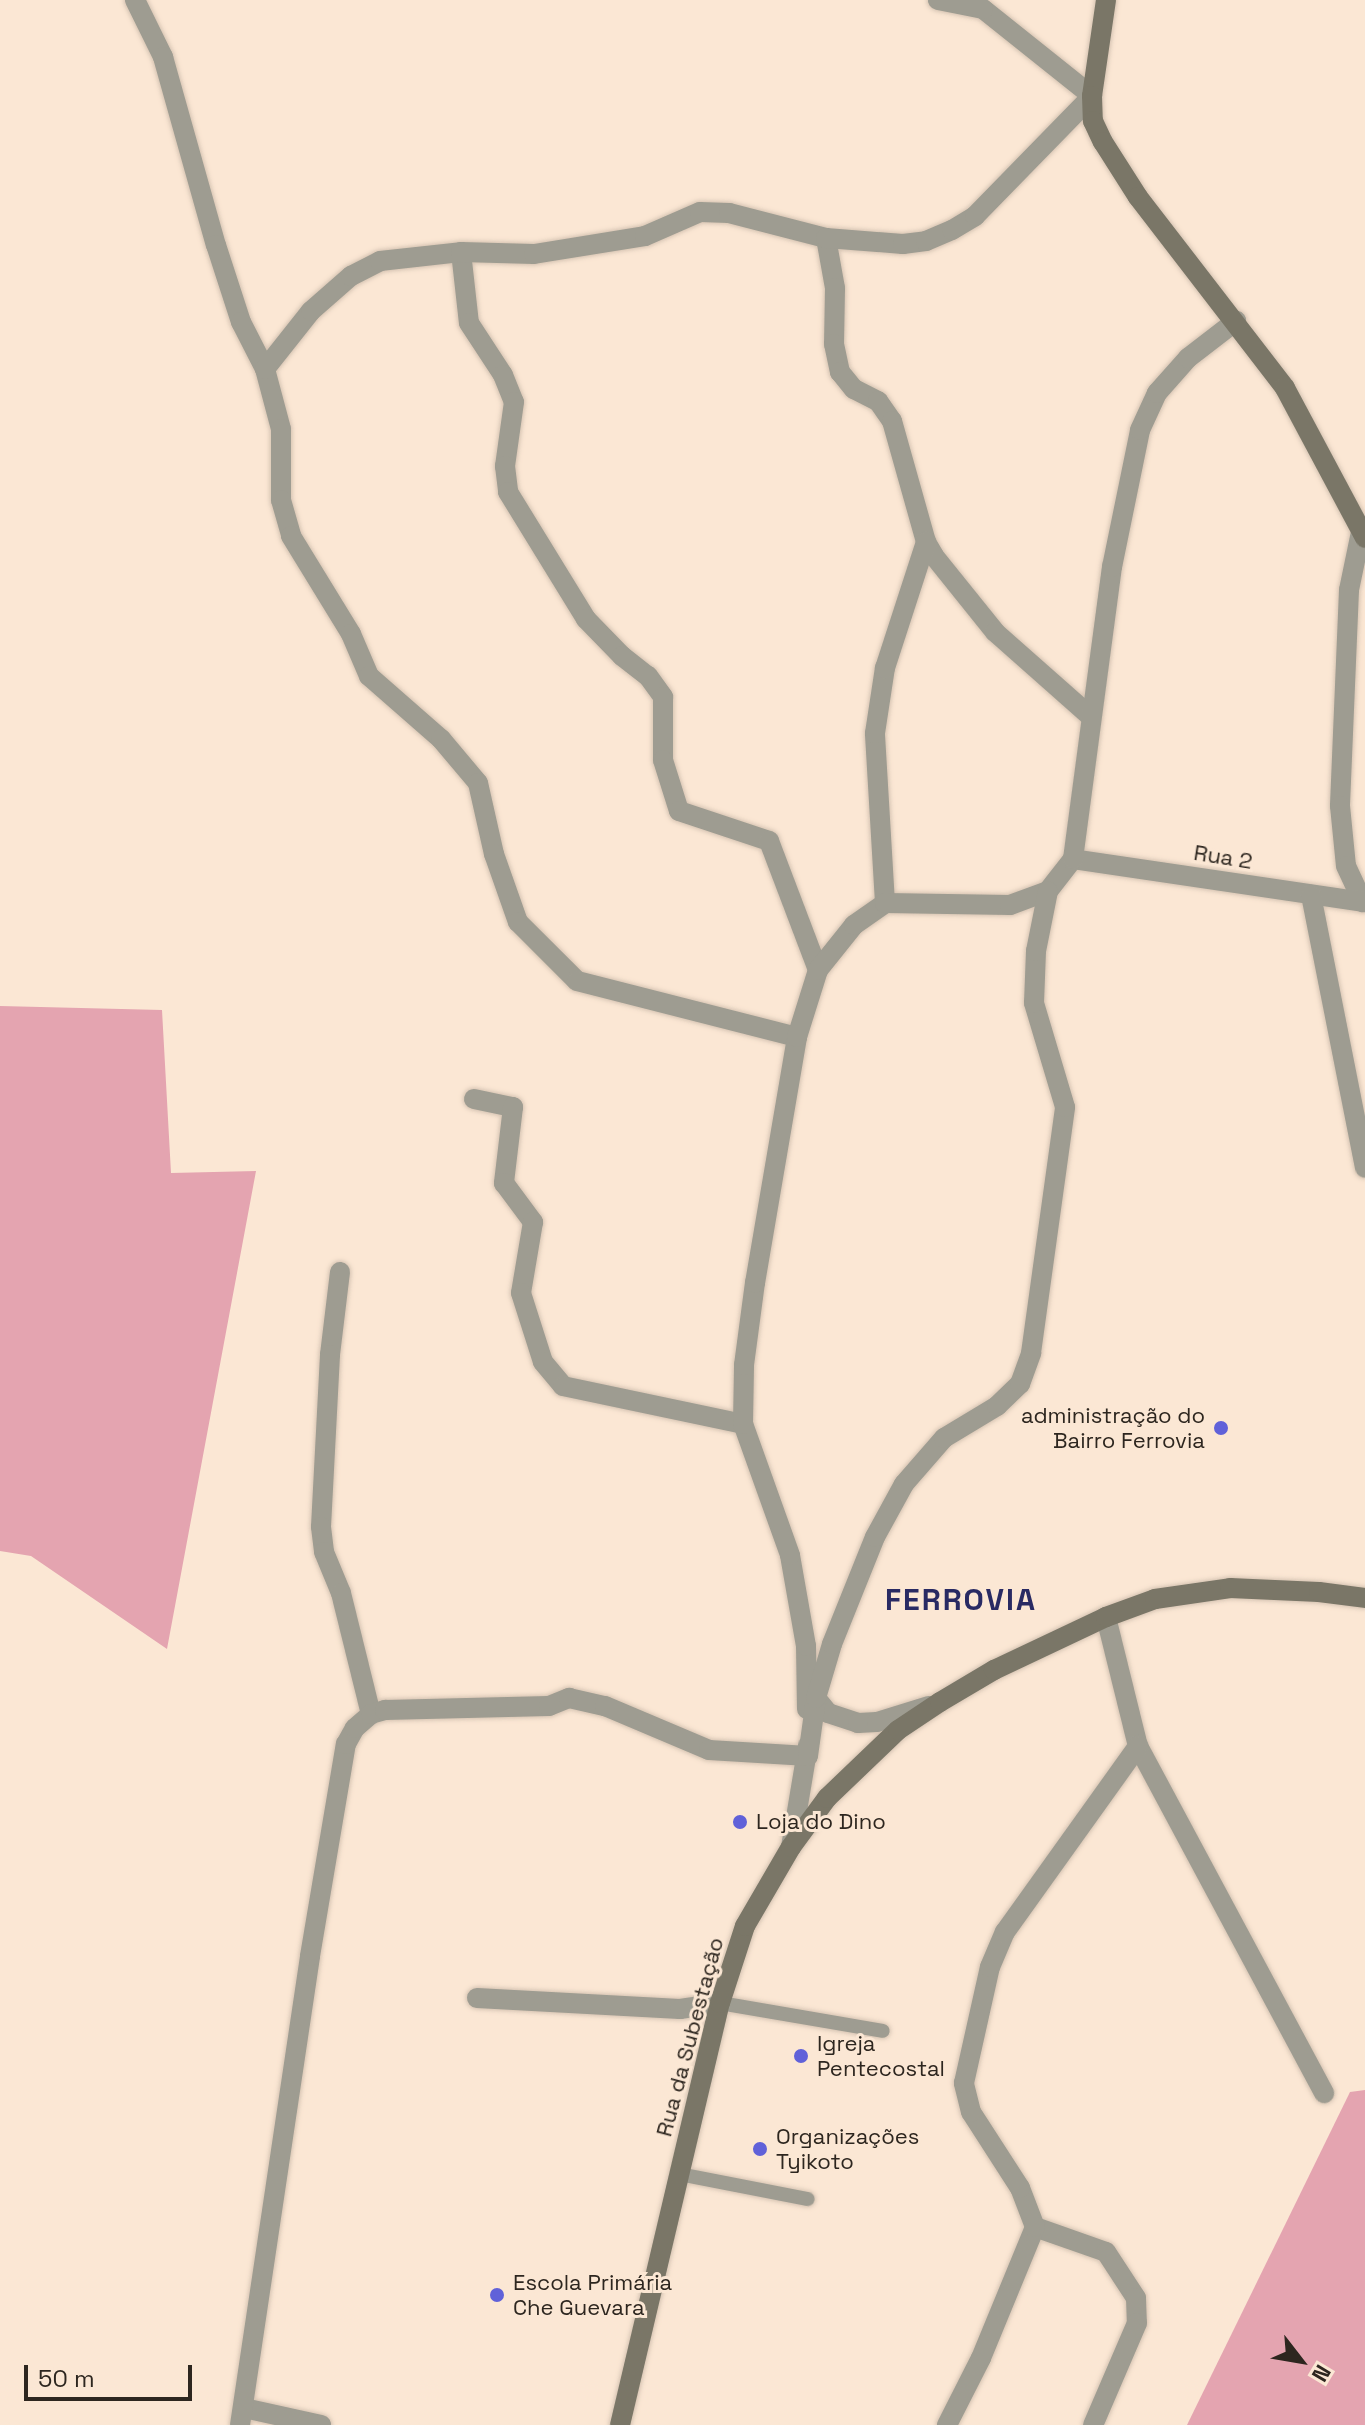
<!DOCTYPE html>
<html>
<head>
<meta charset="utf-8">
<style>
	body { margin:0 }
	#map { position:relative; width:1365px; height:2425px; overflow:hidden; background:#fbe7d4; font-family:"Space Grotesk",sans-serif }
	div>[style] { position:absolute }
	.green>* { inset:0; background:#e4a4b0 }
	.roads { filter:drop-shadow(0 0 2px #d6c4b3) drop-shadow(0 0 2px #d6c4b3) }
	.lane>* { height:14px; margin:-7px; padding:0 7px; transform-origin:7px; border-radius:7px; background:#9e9c91 }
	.street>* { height:20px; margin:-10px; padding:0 10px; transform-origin:10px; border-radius:10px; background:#9e9c91 }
	.secondary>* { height:20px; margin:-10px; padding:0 10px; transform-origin:10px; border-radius:10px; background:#7a7667 }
	.dots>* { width:22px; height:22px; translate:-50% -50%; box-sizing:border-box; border:4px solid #fbe7d4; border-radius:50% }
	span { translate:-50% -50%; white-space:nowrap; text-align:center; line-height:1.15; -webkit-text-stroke:6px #fbe7d4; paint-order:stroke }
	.street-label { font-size:22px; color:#2d261f }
	.poi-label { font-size:22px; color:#2d261f }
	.right { translate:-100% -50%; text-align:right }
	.left { translate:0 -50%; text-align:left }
	.district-label { font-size:30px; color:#292a63; font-weight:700; letter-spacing:2px }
	.north { position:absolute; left:1261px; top:2321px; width:80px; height:80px; -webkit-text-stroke:6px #fbe7d4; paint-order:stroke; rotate:121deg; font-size:22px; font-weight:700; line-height:32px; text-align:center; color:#2d261f }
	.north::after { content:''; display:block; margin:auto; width:28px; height:36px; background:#2d261f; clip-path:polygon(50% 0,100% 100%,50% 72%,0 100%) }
	.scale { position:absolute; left:24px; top:2365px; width:168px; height:36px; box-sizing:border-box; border:4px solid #2d261f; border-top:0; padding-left:10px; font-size:24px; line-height:28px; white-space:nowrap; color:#2d261f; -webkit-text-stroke:6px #fbe7d4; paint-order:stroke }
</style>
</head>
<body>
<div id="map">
	<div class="green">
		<div style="clip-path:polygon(0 1006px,162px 1010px,171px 1173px,256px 1171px,167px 1649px,31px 1556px,0 1551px)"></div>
		<div style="clip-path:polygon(1365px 2090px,1365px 2425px,1187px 2425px,1350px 2092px)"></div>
	</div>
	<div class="roads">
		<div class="lane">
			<div style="left:720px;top:2003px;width:165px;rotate:9.7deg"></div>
			<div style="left:679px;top:2174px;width:131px;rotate:11deg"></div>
		</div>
		<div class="street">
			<div style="left:135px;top:0;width:64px;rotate:63.8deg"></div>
			<div style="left:163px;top:57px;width:195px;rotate:74.3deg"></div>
			<div style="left:216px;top:245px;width:81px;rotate:72deg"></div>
			<div style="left:241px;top:322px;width:53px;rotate:62.9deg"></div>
			<div style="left:265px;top:369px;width:62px;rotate:75.1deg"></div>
			<div style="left:281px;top:429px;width:71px;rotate:90deg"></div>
			<div style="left:281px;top:500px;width:37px;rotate:74deg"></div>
			<div style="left:291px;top:536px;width:115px;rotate:58.5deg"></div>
			<div style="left:351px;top:634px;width:46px;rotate:66.8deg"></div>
			<div style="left:369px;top:676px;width:96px;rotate:41.2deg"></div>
			<div style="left:441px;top:739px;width:57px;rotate:49.9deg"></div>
			<div style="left:478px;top:783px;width:73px;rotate:77.3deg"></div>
			<div style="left:494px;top:854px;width:72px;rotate:70.6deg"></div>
			<div style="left:518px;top:922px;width:83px;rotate:45deg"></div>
			<div style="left:577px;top:981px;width:227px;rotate:14.3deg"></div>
			<div style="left:826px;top:238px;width:51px;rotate:79.8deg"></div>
			<div style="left:835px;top:288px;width:56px;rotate:91deg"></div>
			<div style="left:834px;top:344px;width:29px;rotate:78deg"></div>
			<div style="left:840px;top:372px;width:22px;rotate:51deg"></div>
			<div style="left:854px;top:389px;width:27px;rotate:27deg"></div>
			<div style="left:878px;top:401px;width:24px;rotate:55deg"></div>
			<div style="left:892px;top:421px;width:126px;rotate:74.3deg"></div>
			<div style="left:926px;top:542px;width:16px;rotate:60deg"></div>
			<div style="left:934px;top:556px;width:97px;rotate:51.2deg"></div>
			<div style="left:995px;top:632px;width:127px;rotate:41.5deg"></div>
			<div style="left:461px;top:252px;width:71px;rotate:83.6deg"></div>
			<div style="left:469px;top:323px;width:62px;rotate:56.8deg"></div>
			<div style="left:503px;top:375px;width:29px;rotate:68deg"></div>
			<div style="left:514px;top:402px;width:65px;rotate:98deg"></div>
			<div style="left:505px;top:466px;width:26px;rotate:83deg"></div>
			<div style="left:508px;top:492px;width:149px;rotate:58.4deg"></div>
			<div style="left:586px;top:619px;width:52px;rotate:45.8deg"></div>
			<div style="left:622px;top:656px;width:33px;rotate:38deg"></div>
			<div style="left:648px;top:676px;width:26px;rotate:54deg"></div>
			<div style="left:663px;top:697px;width:63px;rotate:90deg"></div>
			<div style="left:663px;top:760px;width:53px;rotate:72.6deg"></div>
			<div style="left:679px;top:811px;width:95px;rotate:18.4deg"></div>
			<div style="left:769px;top:841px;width:138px;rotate:69.2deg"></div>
			<div style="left:265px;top:369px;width:74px;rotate:-51.6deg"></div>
			<div style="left:311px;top:311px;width:53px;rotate:-41.2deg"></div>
			<div style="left:351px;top:276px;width:33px;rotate:-27deg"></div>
			<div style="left:380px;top:261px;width:81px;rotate:-6.3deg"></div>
			<div style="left:461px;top:252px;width:73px;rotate:1.6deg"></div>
			<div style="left:534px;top:254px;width:112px;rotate:-9.2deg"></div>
			<div style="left:645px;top:236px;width:60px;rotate:-23.6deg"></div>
			<div style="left:700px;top:212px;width:29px;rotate:2deg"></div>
			<div style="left:729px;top:213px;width:100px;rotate:14.5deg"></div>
			<div style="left:826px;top:238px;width:77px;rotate:4.5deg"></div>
			<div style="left:903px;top:244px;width:23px;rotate:-7deg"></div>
			<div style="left:926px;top:241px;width:28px;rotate:-23deg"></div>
			<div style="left:952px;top:230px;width:27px;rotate:-31deg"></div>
			<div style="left:975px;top:216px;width:168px;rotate:-45.7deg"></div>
			<div style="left:1092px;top:96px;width:139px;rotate:-141.4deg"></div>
			<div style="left:983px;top:9px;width:46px;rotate:-168.7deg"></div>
			<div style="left:1361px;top:532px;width:59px;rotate:101.7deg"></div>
			<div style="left:1349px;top:590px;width:216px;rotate:92.4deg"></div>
			<div style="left:1340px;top:806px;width:60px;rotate:84.3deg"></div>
			<div style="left:1346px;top:866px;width:40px;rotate:65deg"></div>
			<div style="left:1073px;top:859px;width:295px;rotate:8.4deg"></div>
			<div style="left:1311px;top:895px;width:278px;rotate:78.8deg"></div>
			<div style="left:885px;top:903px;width:170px;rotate:-93.4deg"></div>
			<div style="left:875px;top:733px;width:66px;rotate:-81.3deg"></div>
			<div style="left:885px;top:668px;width:133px;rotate:-72deg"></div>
			<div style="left:474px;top:1099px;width:40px;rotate:12deg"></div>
			<div style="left:513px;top:1107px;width:77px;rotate:96.8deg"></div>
			<div style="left:504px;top:1183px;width:49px;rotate:53.4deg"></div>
			<div style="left:533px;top:1222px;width:72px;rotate:99.6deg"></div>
			<div style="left:521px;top:1293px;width:72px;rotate:72.3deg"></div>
			<div style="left:543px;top:1362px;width:31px;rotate:50deg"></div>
			<div style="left:563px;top:1386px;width:184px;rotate:11.9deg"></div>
			<div style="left:340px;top:1272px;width:84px;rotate:96.9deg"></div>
			<div style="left:330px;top:1355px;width:172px;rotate:93deg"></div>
			<div style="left:321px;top:1527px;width:25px;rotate:83deg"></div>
			<div style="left:324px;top:1552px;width:44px;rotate:67.5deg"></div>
			<div style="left:341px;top:1593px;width:125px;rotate:76.1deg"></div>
			<div style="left:1106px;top:1617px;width:133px;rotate:76.1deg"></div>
			<div style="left:1138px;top:1746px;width:394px;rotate:61.8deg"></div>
			<div style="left:816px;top:1698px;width:19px;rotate:51deg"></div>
			<div style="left:828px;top:1713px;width:32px;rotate:18deg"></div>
			<div style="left:858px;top:1723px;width:19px;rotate:-3deg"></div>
			<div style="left:877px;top:1722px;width:54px;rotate:-17.1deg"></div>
			<div style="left:807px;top:1709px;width:63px;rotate:-90.9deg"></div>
			<div style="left:806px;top:1646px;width:92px;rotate:-100deg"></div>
			<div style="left:790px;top:1555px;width:139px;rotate:-109.7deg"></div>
			<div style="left:743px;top:1424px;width:59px;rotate:-89deg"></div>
			<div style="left:744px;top:1365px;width:83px;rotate:-82.4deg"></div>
			<div style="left:755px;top:1283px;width:250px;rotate:-80.3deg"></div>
			<div style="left:797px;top:1037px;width:70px;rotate:-72.6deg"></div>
			<div style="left:818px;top:970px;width:58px;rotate:-51.3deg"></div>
			<div style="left:854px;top:925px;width:38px;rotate:-35deg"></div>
			<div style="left:885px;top:903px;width:125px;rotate:0.9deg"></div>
			<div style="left:1010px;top:905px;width:40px;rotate:-20.2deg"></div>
			<div style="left:1048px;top:891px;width:41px;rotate:-52deg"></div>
			<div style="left:1073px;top:859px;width:295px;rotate:-82.4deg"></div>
			<div style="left:1112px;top:567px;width:140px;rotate:-78.4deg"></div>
			<div style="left:1140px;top:430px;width:41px;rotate:-65.3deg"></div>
			<div style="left:1157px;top:393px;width:47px;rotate:-48.5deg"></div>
			<div style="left:1188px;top:358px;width:61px;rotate:-37.6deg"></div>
			<div style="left:791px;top:1847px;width:103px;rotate:-80.5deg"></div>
			<div style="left:477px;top:1998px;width:203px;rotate:3.1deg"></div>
			<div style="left:680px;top:2009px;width:40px;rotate:-8.5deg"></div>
			<div style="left:1035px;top:2227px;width:75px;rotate:19.4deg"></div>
			<div style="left:1106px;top:2252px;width:55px;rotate:56.9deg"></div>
			<div style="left:1136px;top:2298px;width:25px;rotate:88deg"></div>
			<div style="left:1137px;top:2323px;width:111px;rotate:113.3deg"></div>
			<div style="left:244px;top:2408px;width:79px;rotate:12.4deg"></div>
			<div style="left:240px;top:2425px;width:474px;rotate:-81.5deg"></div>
			<div style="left:310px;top:1956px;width:215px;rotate:-80.4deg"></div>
			<div style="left:346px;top:1744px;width:18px;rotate:-61deg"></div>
			<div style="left:355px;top:1728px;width:21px;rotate:-41deg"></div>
			<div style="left:371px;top:1714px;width:15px;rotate:-16deg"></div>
			<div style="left:385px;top:1710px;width:164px;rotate:-1.4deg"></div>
			<div style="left:549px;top:1706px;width:22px;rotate:-22deg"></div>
			<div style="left:569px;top:1698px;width:37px;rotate:13deg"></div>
			<div style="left:605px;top:1706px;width:113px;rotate:22.9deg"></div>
			<div style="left:709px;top:1750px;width:99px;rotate:3.5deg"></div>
			<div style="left:808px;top:1756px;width:59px;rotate:-82.1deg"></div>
			<div style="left:816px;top:1698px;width:56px;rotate:-73.5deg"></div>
			<div style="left:832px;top:1644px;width:115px;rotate:-68.1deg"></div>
			<div style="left:875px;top:1537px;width:60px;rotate:-61.3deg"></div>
			<div style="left:904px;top:1484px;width:61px;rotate:-49deg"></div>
			<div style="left:944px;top:1438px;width:62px;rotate:-31.1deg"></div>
			<div style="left:997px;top:1406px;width:32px;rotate:-44deg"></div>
			<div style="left:1020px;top:1384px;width:33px;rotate:-70deg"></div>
			<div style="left:1031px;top:1353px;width:248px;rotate:-82.1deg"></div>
			<div style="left:1065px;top:1107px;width:109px;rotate:-106.6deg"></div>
			<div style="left:1034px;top:1003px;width:52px;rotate:-87.8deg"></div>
			<div style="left:1036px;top:951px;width:61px;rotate:-78.7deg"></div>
			<div style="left:947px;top:2425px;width:75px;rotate:-63.1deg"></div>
			<div style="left:981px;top:2358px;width:142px;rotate:-67.6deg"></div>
			<div style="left:1035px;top:2227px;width:42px;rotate:-111deg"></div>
			<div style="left:1020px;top:2188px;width:90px;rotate:-122.8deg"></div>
			<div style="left:971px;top:2112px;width:30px;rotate:-104deg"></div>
			<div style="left:964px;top:2083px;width:119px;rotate:-77.4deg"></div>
			<div style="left:990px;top:1967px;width:38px;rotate:-67deg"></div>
			<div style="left:1005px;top:1932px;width:229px;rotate:-54.4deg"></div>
		</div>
		<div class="secondary">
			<div style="left:1106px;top:0;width:97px;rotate:98.3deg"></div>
			<div style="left:1092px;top:96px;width:25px;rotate:88deg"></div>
			<div style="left:1093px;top:121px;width:23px;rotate:65deg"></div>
			<div style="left:1103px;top:142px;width:65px;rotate:57.5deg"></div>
			<div style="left:1138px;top:197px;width:241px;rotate:52.4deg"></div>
			<div style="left:1285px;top:388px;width:170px;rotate:61.9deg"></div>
			<div style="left:620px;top:2425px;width:434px;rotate:-76.7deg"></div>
			<div style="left:720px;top:2003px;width:81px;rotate:-72deg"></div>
			<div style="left:745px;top:1926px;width:91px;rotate:-59.8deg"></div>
			<div style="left:791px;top:1847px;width:61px;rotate:-53.7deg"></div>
			<div style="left:827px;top:1798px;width:98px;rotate:-43.8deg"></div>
			<div style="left:898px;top:1730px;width:50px;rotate:-33.7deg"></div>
			<div style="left:940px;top:1702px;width:63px;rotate:-30.7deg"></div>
			<div style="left:994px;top:1670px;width:124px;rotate:-25.3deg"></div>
			<div style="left:1106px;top:1617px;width:52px;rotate:-20.2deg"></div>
			<div style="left:1155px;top:1599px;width:76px;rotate:-8.3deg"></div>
			<div style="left:1230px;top:1588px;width:89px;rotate:2.6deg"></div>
			<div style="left:1319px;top:1592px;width:46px;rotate:7.4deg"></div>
		</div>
	</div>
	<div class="dots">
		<div style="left:1221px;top:1428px;background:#6061d9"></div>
		<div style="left:740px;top:1822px;background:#6061d9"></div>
		<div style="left:801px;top:2056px;background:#6061d9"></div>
		<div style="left:760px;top:2149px;background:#6061d9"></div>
		<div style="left:497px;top:2295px;background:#6061d9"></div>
	</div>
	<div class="street-label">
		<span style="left:1223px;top:857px;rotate:9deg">Rua 2</span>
		<span style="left:690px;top:2037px;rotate:-75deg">Rua da Subestação</span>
	</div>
	<div class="poi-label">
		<span class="right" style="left:1205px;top:1428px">administração do<br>Bairro Ferrovia</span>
		<span class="left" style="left:756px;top:1822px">Loja do Dino</span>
		<span class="left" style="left:817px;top:2056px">Igreja<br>Pentecostal</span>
		<span class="left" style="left:776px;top:2149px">Organizações<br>Tyikoto</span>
		<span class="left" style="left:513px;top:2295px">Escola Primária<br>Che Guevara</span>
	</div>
	<div class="district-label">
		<span style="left:961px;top:1600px">FERROVIA</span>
	</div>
	<div class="north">N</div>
	<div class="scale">50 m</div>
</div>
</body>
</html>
